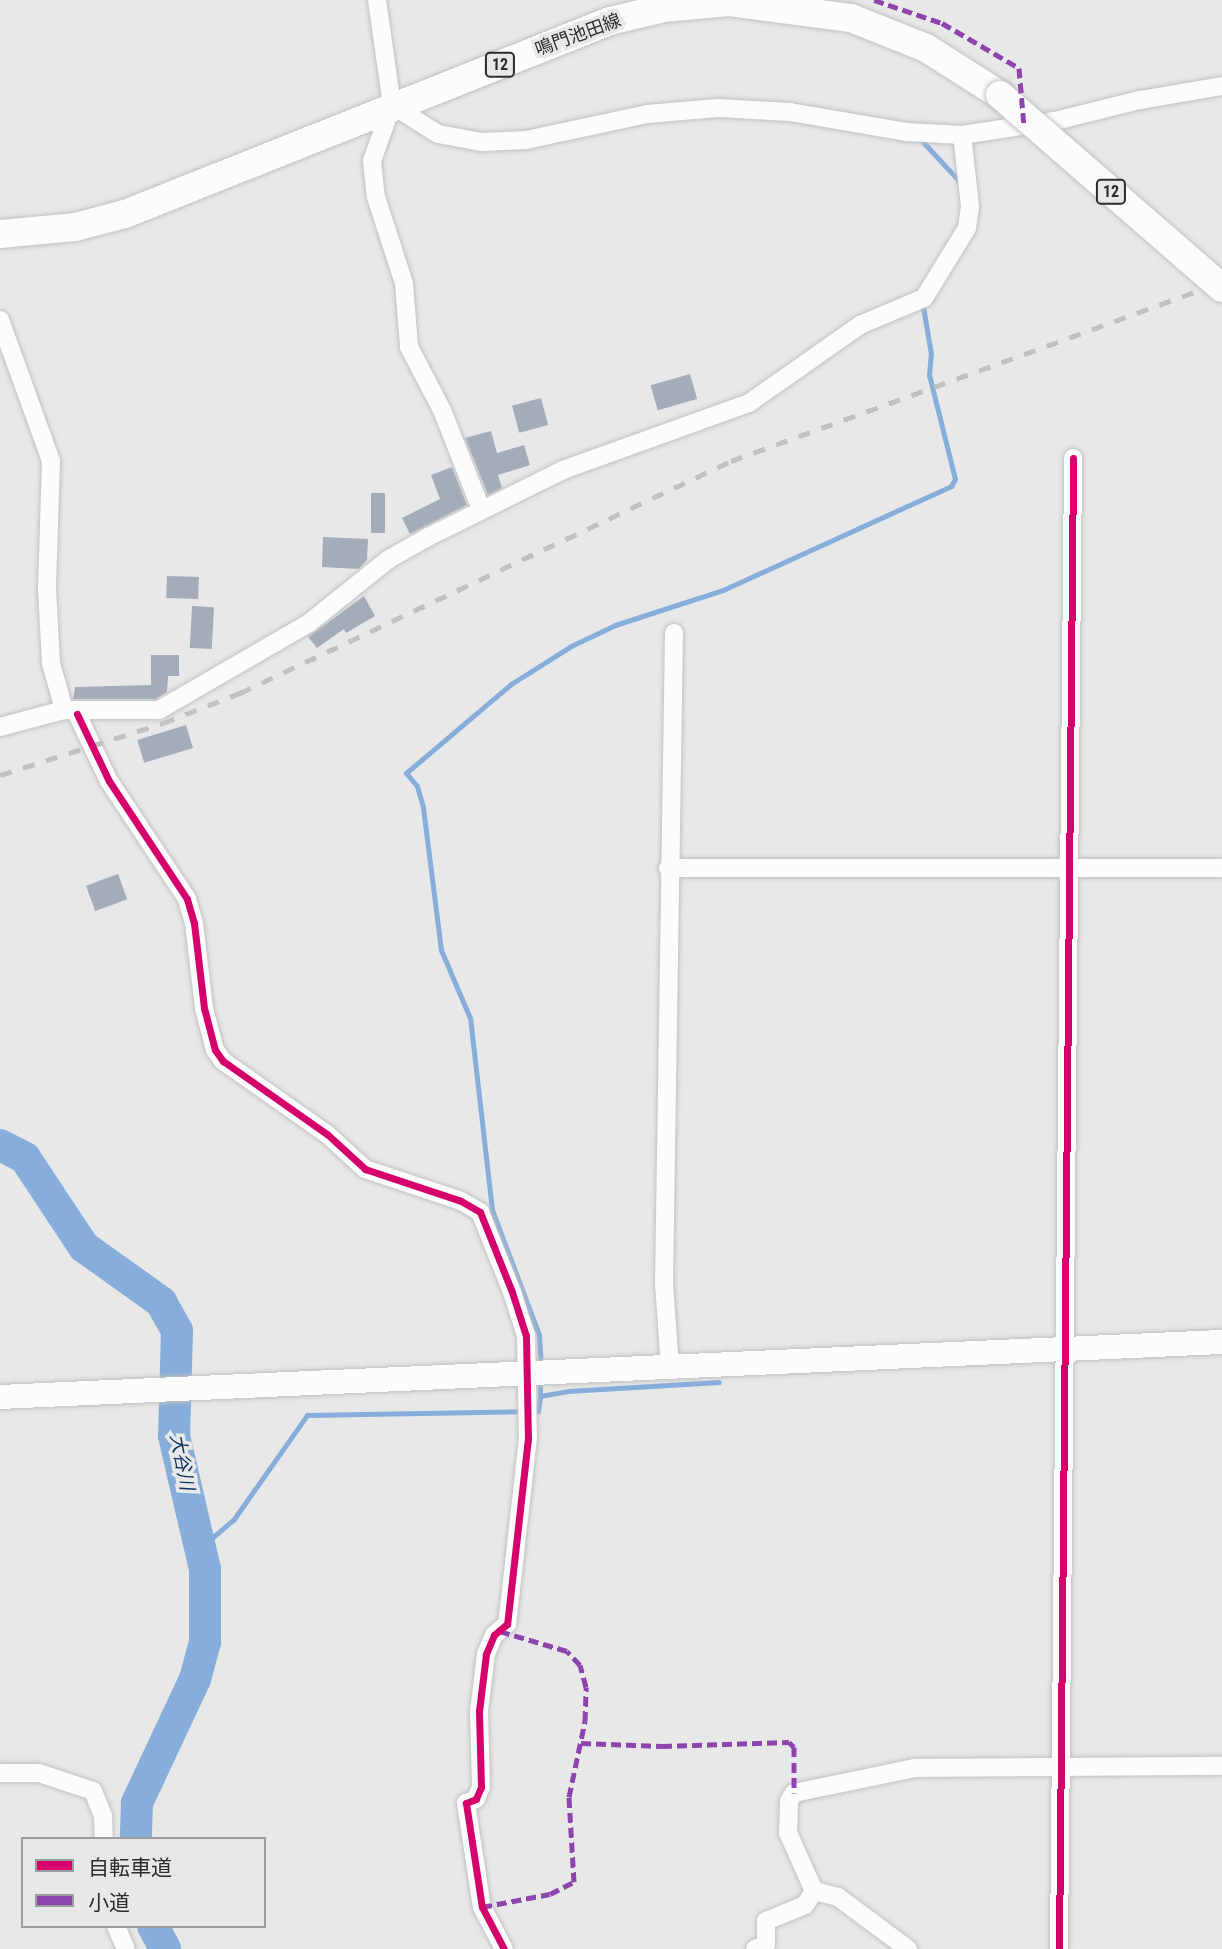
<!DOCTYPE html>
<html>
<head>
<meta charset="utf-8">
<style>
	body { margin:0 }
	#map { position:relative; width:1222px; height:1949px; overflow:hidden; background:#e8e8e9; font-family:"Roboto Condensed","Noto Sans JP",sans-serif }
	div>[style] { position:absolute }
	.stream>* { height:5px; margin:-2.5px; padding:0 2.5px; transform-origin:2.5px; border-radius:2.5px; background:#87adda }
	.river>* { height:32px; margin:-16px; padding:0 16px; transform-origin:16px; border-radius:16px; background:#87adda }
	.building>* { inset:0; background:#a4acb9; transform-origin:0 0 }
	.roads { filter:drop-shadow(0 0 2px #c1c1c2) drop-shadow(0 0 2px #c1c1c2) }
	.street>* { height:18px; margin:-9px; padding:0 9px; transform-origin:9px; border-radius:9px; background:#fcfcfc }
	.secondary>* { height:24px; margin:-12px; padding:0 12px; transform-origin:12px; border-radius:12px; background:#fcfcfc }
	.primary>* { height:28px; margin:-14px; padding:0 14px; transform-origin:14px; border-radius:14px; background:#fcfcfc }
	.rail>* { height:5px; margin-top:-2.5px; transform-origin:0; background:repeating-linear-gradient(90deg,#c0c1c1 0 12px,transparent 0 24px) }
	.bridges { filter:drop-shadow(0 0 2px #c1c1c2) drop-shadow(0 0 2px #c1c1c2) }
	.primary-bridge>* { height:28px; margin:-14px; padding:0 14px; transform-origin:14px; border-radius:14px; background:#fcfcfc }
	.quiet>* { height:5px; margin-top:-2.5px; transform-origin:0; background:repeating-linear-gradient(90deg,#8e44ad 0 10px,transparent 0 15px) }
	.cycleway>* { height:7px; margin:-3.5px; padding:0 3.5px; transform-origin:3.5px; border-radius:3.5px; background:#d6006c }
	span { translate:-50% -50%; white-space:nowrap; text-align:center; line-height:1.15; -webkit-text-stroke:7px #e7e8ea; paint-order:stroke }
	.shield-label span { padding:2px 5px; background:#e7e8ea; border:2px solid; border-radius:5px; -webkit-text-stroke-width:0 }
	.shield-label { font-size:16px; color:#2b2c2c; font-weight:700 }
	.street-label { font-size:18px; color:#2b2c2c }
	.water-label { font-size:19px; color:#0c325c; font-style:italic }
	.legend { position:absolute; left:21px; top:1837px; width:245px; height:91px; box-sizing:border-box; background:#e7e8ea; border:2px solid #9c9d9e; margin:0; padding:9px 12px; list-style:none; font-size:21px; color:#2b2c2c }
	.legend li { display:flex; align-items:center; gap:14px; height:35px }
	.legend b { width:35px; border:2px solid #9c9d9e }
</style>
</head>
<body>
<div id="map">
	<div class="stream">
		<div style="left:923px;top:142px;width:56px;rotate:47.2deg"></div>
		<div style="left:541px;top:1365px;width:30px;rotate:-94deg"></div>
		<div style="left:539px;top:1335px;width:134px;rotate:-110.6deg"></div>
		<div style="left:492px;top:1210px;width:193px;rotate:-96.5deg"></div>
		<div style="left:470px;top:1018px;width:74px;rotate:-113.1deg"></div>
		<div style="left:441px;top:950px;width:144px;rotate:-97.2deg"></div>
		<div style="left:423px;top:807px;width:22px;rotate:-106deg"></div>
		<div style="left:417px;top:786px;width:17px;rotate:-130deg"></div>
		<div style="left:406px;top:773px;width:138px;rotate:-40.3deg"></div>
		<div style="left:511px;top:684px;width:71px;rotate:-32.3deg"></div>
		<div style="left:571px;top:646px;width:49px;rotate:-25.5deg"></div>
		<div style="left:615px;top:625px;width:114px;rotate:-18deg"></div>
		<div style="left:723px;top:590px;width:251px;rotate:-24.5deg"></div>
		<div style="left:951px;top:486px;width:8px;rotate:-60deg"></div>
		<div style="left:955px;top:479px;width:107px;rotate:-104deg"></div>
		<div style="left:929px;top:375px;width:21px;rotate:-85deg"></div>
		<div style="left:931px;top:354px;width:54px;rotate:-99.6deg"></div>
		<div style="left:540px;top:1396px;width:17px;rotate:-90deg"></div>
		<div style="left:199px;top:1549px;width:46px;rotate:-40.6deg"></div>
		<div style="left:234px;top:1519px;width:127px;rotate:-54.9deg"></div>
		<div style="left:307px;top:1415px;width:231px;rotate:-1deg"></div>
		<div style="left:538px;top:1411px;width:15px;rotate:-82deg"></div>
		<div style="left:540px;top:1396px;width:28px;rotate:-10deg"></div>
		<div style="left:568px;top:1391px;width:151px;rotate:-3.4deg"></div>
	</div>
	<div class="river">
		<div style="left:0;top:1145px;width:28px;rotate:27deg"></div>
		<div style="left:25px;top:1158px;width:107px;rotate:56.5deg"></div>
		<div style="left:84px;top:1247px;width:95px;rotate:35.5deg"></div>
		<div style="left:161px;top:1302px;width:33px;rotate:61deg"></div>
		<div style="left:177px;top:1331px;width:105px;rotate:91.6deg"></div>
		<div style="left:174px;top:1436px;width:137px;rotate:76.9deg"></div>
		<div style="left:205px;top:1569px;width:73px;rotate:90deg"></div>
		<div style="left:205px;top:1642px;width:38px;rotate:105deg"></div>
		<div style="left:195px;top:1679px;width:137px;rotate:115.1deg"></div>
		<div style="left:137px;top:1803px;width:36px;rotate:92deg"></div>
		<div style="left:153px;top:1926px;width:26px;rotate:62deg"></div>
	</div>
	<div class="building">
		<div style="left:690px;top:374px;width:26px;height:41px;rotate:74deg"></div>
		<div style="left:541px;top:398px;width:28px;height:30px;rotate:75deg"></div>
		<div style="clip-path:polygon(491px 431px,497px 453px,524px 445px,530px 465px,498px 475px,502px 488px,488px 495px,465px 438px)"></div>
		<div style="clip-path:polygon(452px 467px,467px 505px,410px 534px,402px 518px,440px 499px,431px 475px)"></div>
		<div style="left:371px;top:493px;width:14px;height:40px"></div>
		<div style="clip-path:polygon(323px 537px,368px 539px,367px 560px,359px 569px,322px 567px)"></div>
		<div style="left:167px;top:576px;width:32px;height:22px;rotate:2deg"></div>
		<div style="clip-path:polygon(364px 596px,375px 616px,346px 633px,344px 629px,317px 648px,308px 637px)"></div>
		<div style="left:192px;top:606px;width:22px;height:42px;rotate:3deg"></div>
		<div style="clip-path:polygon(151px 655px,179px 655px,179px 676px,168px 676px,167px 692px,156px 699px,73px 699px,75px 687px,151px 685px)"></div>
		<div style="left:186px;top:725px;width:24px;height:51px;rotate:73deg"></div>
		<div style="left:118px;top:874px;width:27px;height:34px;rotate:70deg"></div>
	</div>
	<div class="roads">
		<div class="street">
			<div style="left:377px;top:0;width:106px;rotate:81.9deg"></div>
			<div style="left:392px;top:105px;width:59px;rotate:109.7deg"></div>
			<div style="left:372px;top:161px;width:36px;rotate:84deg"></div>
			<div style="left:376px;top:197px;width:90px;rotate:72deg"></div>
			<div style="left:404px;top:283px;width:64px;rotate:85.5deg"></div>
			<div style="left:409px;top:347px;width:71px;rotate:62.4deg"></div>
			<div style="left:442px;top:410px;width:106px;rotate:68.5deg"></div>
			<div style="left:392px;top:105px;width:54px;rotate:32.2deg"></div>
			<div style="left:438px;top:134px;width:45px;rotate:10.3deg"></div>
			<div style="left:482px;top:142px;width:44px;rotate:-2.6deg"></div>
			<div style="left:526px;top:140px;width:124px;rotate:-12.1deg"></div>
			<div style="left:647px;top:114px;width:71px;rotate:-4.8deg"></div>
			<div style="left:718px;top:108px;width:72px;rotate:3.2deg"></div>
			<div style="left:790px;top:112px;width:119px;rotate:9.7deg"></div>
			<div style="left:907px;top:132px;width:55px;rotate:3.1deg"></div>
			<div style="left:962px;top:135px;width:94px;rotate:-8.6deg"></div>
			<div style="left:1055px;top:121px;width:88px;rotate:-13.9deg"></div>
			<div style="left:1140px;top:100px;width:83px;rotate:-9.7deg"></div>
			<div style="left:0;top:320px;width:150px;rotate:70.1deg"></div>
			<div style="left:51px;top:461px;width:128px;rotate:91.8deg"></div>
			<div style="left:47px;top:589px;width:74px;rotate:86.9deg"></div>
			<div style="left:51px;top:663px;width:49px;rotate:74.5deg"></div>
			<div style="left:77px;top:714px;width:74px;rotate:64.5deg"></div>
			<div style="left:109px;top:781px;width:141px;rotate:56.5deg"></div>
			<div style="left:187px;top:899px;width:25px;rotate:74deg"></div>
			<div style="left:194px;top:923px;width:86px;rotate:83.3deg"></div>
			<div style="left:204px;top:1008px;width:43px;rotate:75.3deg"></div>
			<div style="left:215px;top:1050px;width:14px;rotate:54deg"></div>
			<div style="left:223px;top:1061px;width:127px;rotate:35.1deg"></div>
			<div style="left:327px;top:1134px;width:52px;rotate:42.6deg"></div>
			<div style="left:365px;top:1169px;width:101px;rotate:18.4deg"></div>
			<div style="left:461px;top:1201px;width:22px;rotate:30deg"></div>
			<div style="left:480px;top:1212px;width:86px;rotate:68.2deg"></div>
			<div style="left:512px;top:1292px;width:46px;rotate:72.3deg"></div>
			<div style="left:526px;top:1336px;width:102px;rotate:88.9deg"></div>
			<div style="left:528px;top:1438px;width:187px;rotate:96.4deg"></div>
			<div style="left:507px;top:1624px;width:17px;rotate:140deg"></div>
			<div style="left:494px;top:1635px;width:21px;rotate:113deg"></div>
			<div style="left:486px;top:1654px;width:57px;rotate:97deg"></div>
			<div style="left:479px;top:1711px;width:76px;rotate:88.5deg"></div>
			<div style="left:481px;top:1787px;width:13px;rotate:113deg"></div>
			<div style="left:476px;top:1799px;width:11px;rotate:158deg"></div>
			<div style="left:466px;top:1803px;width:105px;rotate:81.3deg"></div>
			<div style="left:482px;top:1907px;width:47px;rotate:62.4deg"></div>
			<div style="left:0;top:727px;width:66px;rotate:-14.9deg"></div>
			<div style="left:64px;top:710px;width:95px"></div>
			<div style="left:159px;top:710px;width:173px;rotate:-30.1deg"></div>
			<div style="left:309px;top:623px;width:102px;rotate:-38.7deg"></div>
			<div style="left:389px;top:559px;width:45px;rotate:-29.4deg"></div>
			<div style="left:428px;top:537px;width:151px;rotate:-26.4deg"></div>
			<div style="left:563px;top:470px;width:198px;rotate:-19.8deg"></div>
			<div style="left:749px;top:403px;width:136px;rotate:-35.1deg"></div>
			<div style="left:860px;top:325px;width:69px;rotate:-22.9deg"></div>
			<div style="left:924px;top:298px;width:82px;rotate:-58.4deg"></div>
			<div style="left:967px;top:228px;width:22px;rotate:-82deg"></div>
			<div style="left:970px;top:206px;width:71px;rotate:-96.4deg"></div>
			<div style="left:668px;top:868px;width:554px"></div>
			<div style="left:670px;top:1367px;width:83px;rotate:-94.1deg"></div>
			<div style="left:664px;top:1284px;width:651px;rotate:-89.12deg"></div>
			<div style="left:0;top:1773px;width:39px"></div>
			<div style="left:39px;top:1773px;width:57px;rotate:18.4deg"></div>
			<div style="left:93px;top:1791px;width:27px;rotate:68deg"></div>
			<div style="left:103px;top:1816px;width:23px;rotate:88deg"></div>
			<div style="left:814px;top:1891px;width:25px;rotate:14deg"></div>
			<div style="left:838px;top:1897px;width:87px;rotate:36.6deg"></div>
			<div style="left:116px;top:1926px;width:25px;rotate:67deg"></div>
			<div style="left:755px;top:1949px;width:12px;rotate:-24deg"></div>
			<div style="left:766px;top:1944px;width:23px;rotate:-90deg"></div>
			<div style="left:766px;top:1921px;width:42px;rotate:-22.3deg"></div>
			<div style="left:805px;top:1905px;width:17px;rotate:-57deg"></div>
			<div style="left:814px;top:1891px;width:64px;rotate:-114.1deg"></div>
			<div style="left:788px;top:1833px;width:32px;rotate:-88deg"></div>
			<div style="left:789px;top:1801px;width:9px;rotate:-58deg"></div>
			<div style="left:794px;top:1793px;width:124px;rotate:-11.7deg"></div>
			<div style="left:915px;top:1768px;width:307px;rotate:-0.4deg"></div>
			<div style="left:1059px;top:1949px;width:1491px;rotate:-89.46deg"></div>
		</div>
		<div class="secondary">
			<div style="left:0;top:1397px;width:1223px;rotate:-2.58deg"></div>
		</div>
		<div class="primary">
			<div style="left:0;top:234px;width:75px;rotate:-5.3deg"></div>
			<div style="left:75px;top:227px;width:52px;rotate:-14.6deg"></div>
			<div style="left:125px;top:214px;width:522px;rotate:-21.7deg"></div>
			<div style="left:610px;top:21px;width:56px;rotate:-13.5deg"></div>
			<div style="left:664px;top:8px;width:65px;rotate:-5.3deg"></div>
			<div style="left:729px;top:2px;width:123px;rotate:7.5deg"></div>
			<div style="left:851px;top:18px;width:81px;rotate:21.8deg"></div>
			<div style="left:926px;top:48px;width:88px;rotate:32.4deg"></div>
		</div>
	</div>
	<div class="rail">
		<div style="left:0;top:775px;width:171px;rotate:-17.7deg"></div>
		<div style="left:163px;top:723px;width:83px;rotate:-21.3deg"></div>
		<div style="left:240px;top:693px;width:543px;rotate:-25.29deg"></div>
		<div style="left:731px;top:461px;width:523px;rotate:-20.03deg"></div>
	</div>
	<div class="bridges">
		<div class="primary-bridge">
			<div style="left:1000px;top:95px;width:294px;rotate:41deg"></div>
		</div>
	</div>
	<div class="quiet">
		<div style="left:874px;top:0;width:72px;rotate:18.7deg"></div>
		<div style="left:942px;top:23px;width:89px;rotate:30.3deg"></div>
		<div style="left:1019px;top:68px;width:58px;rotate:85.1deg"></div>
		<div style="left:581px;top:1743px;width:81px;rotate:2.1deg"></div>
		<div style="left:662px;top:1746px;width:127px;rotate:-1.8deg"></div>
		<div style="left:789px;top:1742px;width:7px;rotate:45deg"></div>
		<div style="left:794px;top:1747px;width:46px;rotate:90deg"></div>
		<div style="left:482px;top:1907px;width:69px;rotate:-10.8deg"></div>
		<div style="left:550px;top:1894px;width:27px;rotate:-27deg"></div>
		<div style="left:574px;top:1882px;width:85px;rotate:-93.4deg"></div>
		<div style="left:569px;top:1797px;width:78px;rotate:-78.1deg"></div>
		<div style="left:585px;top:1721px;width:34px;rotate:-88deg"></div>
		<div style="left:586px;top:1687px;width:23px;rotate:-105deg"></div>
		<div style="left:580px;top:1665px;width:19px;rotate:-133deg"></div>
		<div style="left:567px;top:1651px;width:71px;rotate:-163.6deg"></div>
	</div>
	<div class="cycleway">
		<div style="left:77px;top:714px;width:74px;rotate:64.5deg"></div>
		<div style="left:109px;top:781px;width:141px;rotate:56.5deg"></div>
		<div style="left:187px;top:899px;width:25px;rotate:74deg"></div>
		<div style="left:194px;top:923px;width:86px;rotate:83.3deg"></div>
		<div style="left:204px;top:1008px;width:43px;rotate:75.3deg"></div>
		<div style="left:215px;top:1050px;width:14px;rotate:54deg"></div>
		<div style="left:223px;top:1061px;width:127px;rotate:35.1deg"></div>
		<div style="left:327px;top:1134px;width:52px;rotate:42.6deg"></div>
		<div style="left:365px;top:1169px;width:101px;rotate:18.4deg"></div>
		<div style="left:461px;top:1201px;width:22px;rotate:30deg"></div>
		<div style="left:480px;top:1212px;width:86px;rotate:68.2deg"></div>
		<div style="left:512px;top:1292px;width:46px;rotate:72.3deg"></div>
		<div style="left:526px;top:1336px;width:102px;rotate:88.9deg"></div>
		<div style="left:528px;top:1438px;width:187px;rotate:96.4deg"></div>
		<div style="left:507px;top:1624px;width:17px;rotate:140deg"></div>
		<div style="left:494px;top:1635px;width:21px;rotate:113deg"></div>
		<div style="left:486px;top:1654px;width:57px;rotate:97deg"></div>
		<div style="left:479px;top:1711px;width:76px;rotate:88.5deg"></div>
		<div style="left:481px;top:1787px;width:13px;rotate:113deg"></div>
		<div style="left:476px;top:1799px;width:11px;rotate:158deg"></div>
		<div style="left:466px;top:1803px;width:105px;rotate:81.3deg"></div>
		<div style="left:482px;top:1907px;width:47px;rotate:62.4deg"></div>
		<div style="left:1059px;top:1949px;width:1491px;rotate:-89.46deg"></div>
	</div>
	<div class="shield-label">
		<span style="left:500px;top:65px">12</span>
		<span style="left:1111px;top:192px">12</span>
	</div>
	<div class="street-label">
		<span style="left:578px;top:35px;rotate:-20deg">鳴門池田線</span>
	</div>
	<div class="water-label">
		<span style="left:182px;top:1462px;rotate:79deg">大谷川</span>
	</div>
	<ul class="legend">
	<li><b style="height:9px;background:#d6006c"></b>自転車道</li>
	<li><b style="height:9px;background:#8e44ad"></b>小道</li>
	</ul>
</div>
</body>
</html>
